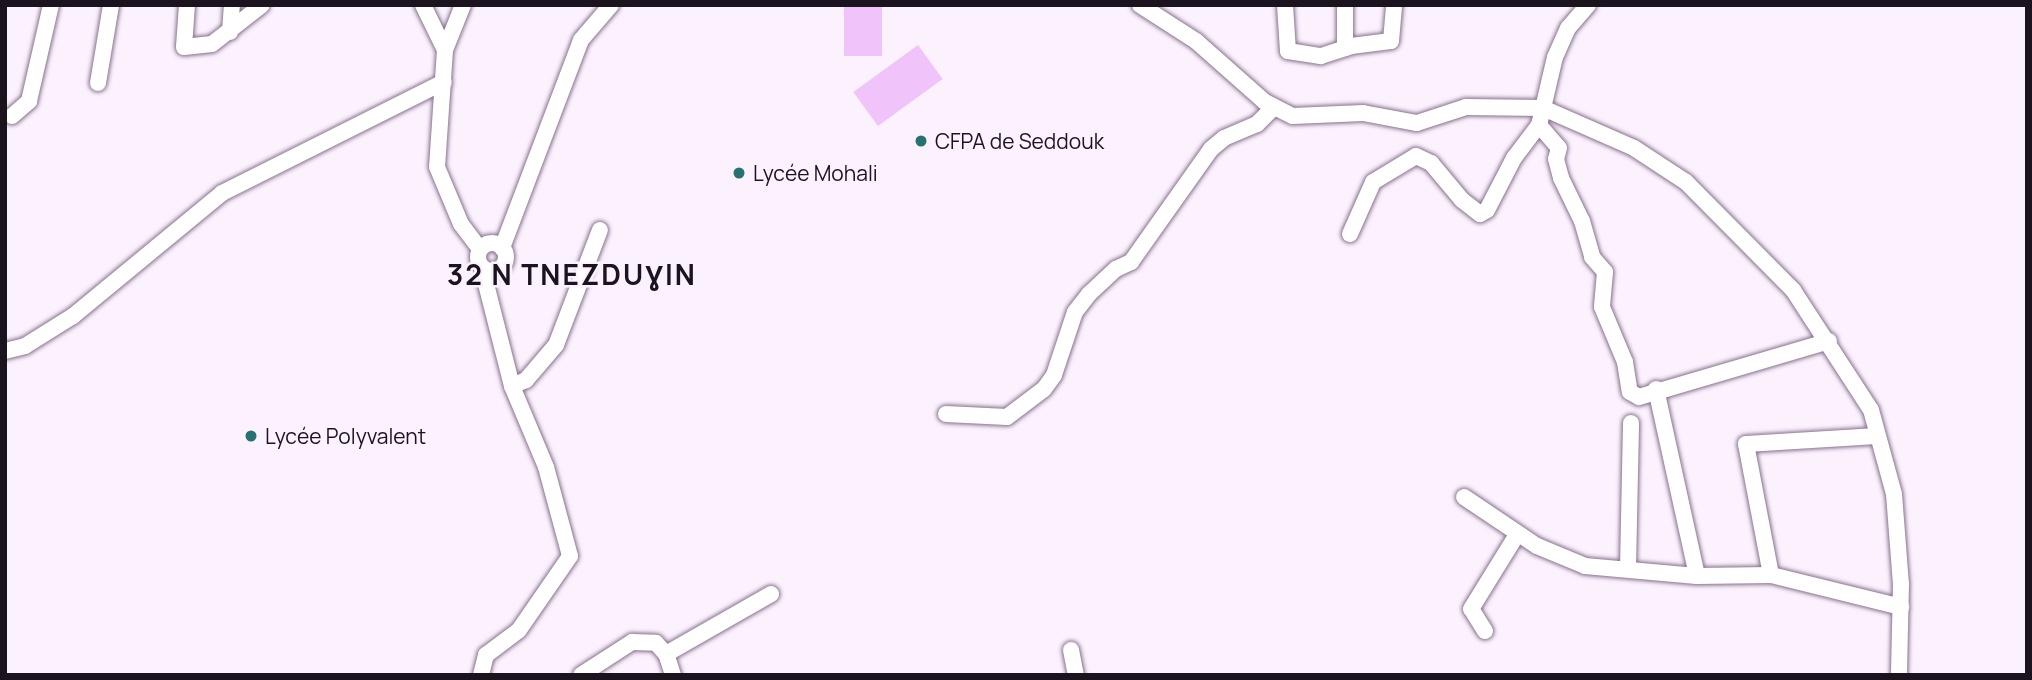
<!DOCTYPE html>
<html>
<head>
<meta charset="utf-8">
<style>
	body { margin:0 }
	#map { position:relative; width:2032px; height:680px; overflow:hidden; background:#fcf2fe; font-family:Manrope,sans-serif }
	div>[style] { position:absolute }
	.green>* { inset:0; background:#f0c3fb; transform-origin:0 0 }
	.roads { filter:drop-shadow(0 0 2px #87718c) drop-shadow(0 0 2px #87718c) }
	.minor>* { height:16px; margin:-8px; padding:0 8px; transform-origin:8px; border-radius:8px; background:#fff }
	.minor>.ring { margin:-8px; padding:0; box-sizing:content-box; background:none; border:16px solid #fff; border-radius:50% }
	.dots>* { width:19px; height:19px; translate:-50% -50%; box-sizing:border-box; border:4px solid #fcf2fe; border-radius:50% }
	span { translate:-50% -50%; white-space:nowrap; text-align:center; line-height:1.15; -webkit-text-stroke:5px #fcf2fe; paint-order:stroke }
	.poi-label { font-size:21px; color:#1b131d }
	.left { translate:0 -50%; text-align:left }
	.district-label { font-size:28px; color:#1b131d; font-weight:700; letter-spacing:2px }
	.frame { position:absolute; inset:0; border:7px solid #1b131d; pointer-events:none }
</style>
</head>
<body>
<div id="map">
	<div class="green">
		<div style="left:844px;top:5px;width:38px;height:51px"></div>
		<div style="left:918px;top:45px;width:42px;height:80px;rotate:54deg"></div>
	</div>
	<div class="roads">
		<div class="minor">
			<div style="left:187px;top:5px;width:42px;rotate:94.1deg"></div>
			<div style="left:184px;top:47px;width:28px;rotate:-6deg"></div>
			<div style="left:212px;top:44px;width:63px;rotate:-38deg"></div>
			<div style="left:423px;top:5px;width:50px;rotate:63.9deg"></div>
			<div style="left:463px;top:5px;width:48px;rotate:111.8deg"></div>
			<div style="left:445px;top:50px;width:117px;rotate:93.9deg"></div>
			<div style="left:437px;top:167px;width:62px;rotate:67.2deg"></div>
			<div style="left:461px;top:224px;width:31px;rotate:53deg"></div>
			<div style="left:1140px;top:5px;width:67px;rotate:32.7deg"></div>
			<div style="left:1196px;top:41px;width:92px;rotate:41.5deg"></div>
			<div style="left:1265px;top:102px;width:31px;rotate:27deg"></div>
			<div style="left:1293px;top:116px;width:70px;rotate:-2.5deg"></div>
			<div style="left:1363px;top:113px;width:55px;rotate:10.5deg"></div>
			<div style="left:1417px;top:123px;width:52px;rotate:-18.1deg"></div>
			<div style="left:1466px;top:107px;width:77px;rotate:0.7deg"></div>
			<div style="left:1543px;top:108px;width:99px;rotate:23.7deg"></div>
			<div style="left:1634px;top:148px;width:62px;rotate:33.2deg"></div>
			<div style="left:1686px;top:182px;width:152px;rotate:45.3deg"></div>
			<div style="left:1793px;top:290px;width:143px;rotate:57deg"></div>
			<div style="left:1871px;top:410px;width:87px;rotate:74.7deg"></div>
			<div style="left:1894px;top:494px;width:90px;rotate:85.6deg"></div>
			<div style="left:1901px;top:584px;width:91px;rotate:91.3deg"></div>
			<div style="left:1285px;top:5px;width:46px;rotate:86.3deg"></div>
			<div style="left:1288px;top:51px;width:33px;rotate:9deg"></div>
			<div style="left:1321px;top:56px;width:32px;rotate:-18deg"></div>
			<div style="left:1351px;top:46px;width:40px;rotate:-7.1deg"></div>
			<div style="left:1391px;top:41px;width:36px;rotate:-85deg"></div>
			<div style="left:1588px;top:5px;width:30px;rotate:131deg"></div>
			<div style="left:1568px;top:28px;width:32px;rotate:114deg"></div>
			<div style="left:1555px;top:57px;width:70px;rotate:103.2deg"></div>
			<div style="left:1539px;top:125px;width:30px;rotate:49deg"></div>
			<div style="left:1559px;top:148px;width:11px;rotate:105deg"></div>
			<div style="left:1556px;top:159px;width:20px;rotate:75deg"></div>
			<div style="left:1561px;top:178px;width:48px;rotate:64deg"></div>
			<div style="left:1582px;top:221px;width:37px;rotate:74deg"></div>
			<div style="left:1592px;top:257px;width:20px;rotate:49deg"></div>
			<div style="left:1605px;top:272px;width:35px;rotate:95deg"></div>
			<div style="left:1602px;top:307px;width:60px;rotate:67.3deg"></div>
			<div style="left:1625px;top:362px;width:30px;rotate:81deg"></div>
			<div style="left:1630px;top:392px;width:10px;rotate:29deg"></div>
			<div style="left:1639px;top:397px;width:198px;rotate:-16.4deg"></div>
			<div style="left:230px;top:32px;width:27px;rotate:-86deg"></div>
			<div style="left:1345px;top:48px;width:43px;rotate:-90deg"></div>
			<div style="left:98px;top:83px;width:79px;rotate:-80.5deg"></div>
			<div style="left:12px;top:116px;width:23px;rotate:-41deg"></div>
			<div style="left:29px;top:101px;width:98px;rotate:-77.1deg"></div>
			<div style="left:1350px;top:234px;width:57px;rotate:-66.1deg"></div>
			<div style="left:1373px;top:182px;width:50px;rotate:-31.2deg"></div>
			<div style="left:1416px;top:156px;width:17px;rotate:25deg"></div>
			<div style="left:1431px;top:163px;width:48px;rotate:50deg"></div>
			<div style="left:1462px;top:200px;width:23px;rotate:38deg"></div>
			<div style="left:1480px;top:214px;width:8px;rotate:-30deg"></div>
			<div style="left:1487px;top:210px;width:59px;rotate:-62.6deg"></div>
			<div style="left:1514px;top:158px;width:41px;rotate:-52.9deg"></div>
			<div class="ring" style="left:478px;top:243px;width:12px;height:12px"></div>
			<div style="left:502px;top:248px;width:222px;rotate:-69.2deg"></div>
			<div style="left:581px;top:40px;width:46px;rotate:-49.4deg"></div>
			<div style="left:5px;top:351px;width:21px;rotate:-14deg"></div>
			<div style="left:25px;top:346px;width:57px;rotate:-32deg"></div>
			<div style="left:73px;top:316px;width:193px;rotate:-39.5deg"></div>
			<div style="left:222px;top:193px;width:248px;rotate:-26.6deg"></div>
			<div style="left:512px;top:386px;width:15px;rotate:-23deg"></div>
			<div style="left:526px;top:380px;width:46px;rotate:-49.4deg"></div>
			<div style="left:556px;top:345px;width:123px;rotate:-69.1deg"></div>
			<div style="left:1656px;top:389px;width:191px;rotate:77.6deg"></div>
			<div style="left:946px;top:414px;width:61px;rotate:2.8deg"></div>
			<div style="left:1007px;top:417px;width:46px;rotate:-37.1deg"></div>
			<div style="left:1044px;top:389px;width:17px;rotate:-54deg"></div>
			<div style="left:1054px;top:375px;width:66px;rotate:-71.6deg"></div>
			<div style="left:1075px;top:312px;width:23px;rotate:-52deg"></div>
			<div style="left:1089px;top:294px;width:37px;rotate:-43deg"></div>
			<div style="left:1116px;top:269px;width:17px;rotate:-25deg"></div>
			<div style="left:1131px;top:262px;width:138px;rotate:-54.7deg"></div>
			<div style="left:1211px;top:149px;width:17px;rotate:-40deg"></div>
			<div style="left:1224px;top:138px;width:36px;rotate:-23deg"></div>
			<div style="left:1257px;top:124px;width:24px;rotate:-45deg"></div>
			<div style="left:1464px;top:497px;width:88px;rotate:33.9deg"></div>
			<div style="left:1537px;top:546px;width:52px;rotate:22.6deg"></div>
			<div style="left:1585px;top:566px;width:112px;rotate:5.1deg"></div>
			<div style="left:1697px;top:576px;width:74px;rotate:-0.8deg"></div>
			<div style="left:1771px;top:575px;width:134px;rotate:13.8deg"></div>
			<div style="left:1628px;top:568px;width:145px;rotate:-88.8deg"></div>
			<div style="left:1771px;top:575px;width:133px;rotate:-100.8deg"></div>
			<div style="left:1746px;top:444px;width:131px;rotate:-3.5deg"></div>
			<div style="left:1485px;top:631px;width:26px;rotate:-122deg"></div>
			<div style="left:1471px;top:609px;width:89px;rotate:-58.3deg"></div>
			<div style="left:1071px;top:650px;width:25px;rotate:79deg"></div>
			<div style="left:481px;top:675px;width:21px;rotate:-76deg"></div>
			<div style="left:486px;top:655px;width:41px;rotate:-37.1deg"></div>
			<div style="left:519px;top:630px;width:90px;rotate:-55.4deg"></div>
			<div style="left:570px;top:556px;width:92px;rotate:-105.1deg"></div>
			<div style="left:546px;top:467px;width:88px;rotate:-112.8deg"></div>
			<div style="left:512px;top:386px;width:122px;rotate:-104.3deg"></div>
			<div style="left:581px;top:675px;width:61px;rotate:-32.9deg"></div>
			<div style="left:632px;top:642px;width:24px;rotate:2deg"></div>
			<div style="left:656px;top:643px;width:15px;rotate:48deg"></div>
			<div style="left:673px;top:675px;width:22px;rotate:-108deg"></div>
			<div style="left:666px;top:654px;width:121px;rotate:-29.7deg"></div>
		</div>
	</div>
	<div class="dots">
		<div style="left:921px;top:141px;background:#277171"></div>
		<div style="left:739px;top:173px;background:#277171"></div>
		<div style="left:251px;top:436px;background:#277171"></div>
	</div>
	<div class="poi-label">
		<span class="left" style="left:935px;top:141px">CFPA de Seddouk</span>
		<span class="left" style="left:753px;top:173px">Lycée Mohali</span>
		<span class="left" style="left:265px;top:436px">Lycée Polyvalent</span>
	</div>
	<div class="district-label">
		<span style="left:572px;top:274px">32 N TNEZDUƔIN</span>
	</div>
	<div class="frame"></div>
</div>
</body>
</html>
